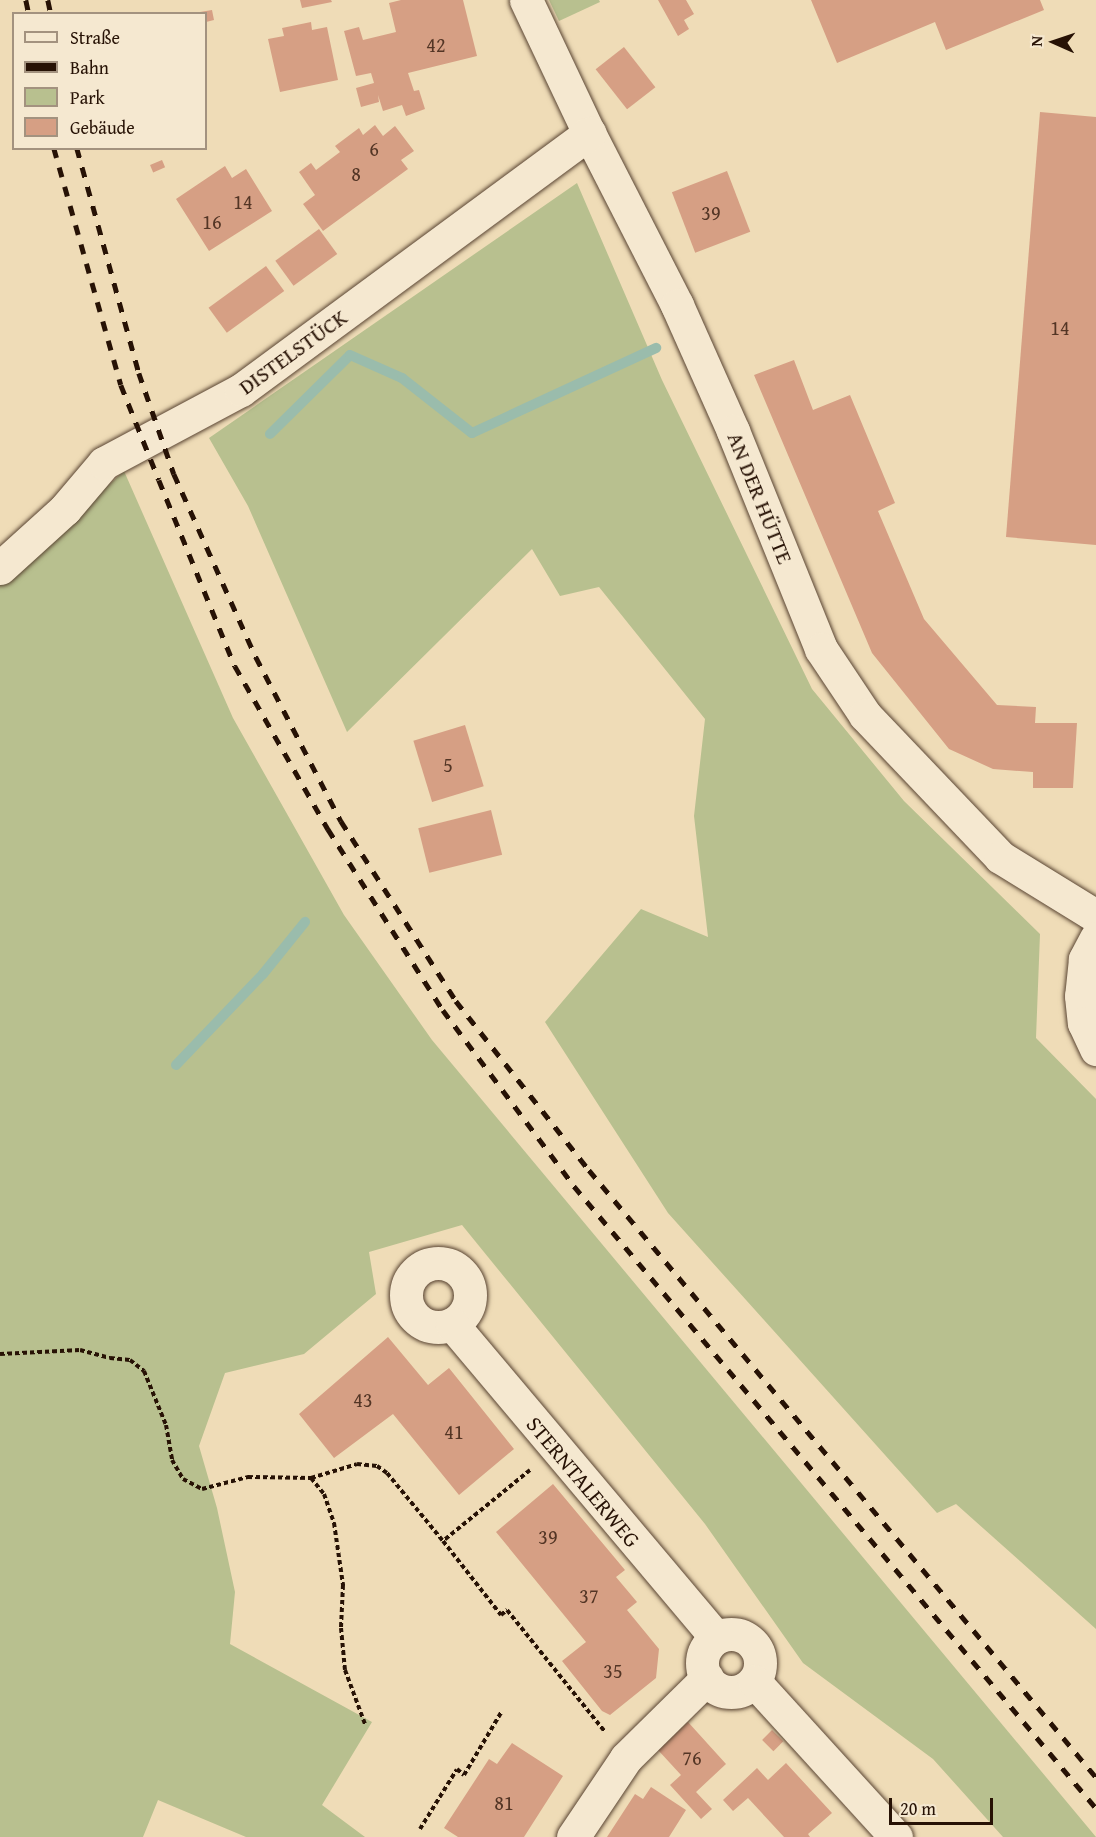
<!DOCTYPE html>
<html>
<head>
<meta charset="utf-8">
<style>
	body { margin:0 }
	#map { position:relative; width:1096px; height:1837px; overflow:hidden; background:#efdcb7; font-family:"Gentium Book Plus",serif }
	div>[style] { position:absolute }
	.green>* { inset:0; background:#b8c08f }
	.stream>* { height:10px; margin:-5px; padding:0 5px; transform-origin:5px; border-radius:5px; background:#9abcac }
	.building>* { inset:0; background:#d69f84; transform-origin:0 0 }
	.path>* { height:4px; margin-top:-2px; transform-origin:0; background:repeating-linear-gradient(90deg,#271205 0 4.5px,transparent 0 7.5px) }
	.roads { filter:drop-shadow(0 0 2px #594432) drop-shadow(0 0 2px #594432) }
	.minor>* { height:33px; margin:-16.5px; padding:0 16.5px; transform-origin:16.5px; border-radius:16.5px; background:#f5e8d0 }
	.minor>.ring { margin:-16.5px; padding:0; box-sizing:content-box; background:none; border:33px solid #f5e8d0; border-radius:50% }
	.tertiary>* { height:33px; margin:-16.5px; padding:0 16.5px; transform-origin:16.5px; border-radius:16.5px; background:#f5e8d0 }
	.rail>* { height:4.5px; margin-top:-2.25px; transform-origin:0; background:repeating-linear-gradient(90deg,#271205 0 10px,transparent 0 20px) }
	span { translate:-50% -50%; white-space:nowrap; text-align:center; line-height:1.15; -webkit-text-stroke:4.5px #f5e8d0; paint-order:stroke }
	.number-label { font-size:20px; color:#533525 }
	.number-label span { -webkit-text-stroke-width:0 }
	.street-label { font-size:22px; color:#271205 }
	.legend { position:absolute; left:12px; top:12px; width:195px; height:138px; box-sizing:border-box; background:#f5e8d0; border:2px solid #a3927f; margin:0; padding:8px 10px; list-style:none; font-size:18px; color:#271205 }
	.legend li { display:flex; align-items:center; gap:12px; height:30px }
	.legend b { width:30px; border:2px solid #a3927f }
	.north { position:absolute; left:1024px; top:12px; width:60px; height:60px; -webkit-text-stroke:4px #f5e8d0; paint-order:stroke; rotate:273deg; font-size:16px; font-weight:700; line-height:24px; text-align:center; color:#271205 }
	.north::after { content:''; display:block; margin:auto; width:21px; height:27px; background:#271205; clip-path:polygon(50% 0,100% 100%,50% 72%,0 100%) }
	.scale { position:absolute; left:889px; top:1798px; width:104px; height:27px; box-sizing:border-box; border:3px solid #271205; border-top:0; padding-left:8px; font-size:18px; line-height:21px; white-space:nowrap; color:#271205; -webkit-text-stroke:4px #f5e8d0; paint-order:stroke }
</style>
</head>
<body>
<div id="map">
	<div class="green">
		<div style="clip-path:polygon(549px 0,599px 0,600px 2px,559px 21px)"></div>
		<div style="clip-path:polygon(577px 183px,662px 380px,812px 689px,904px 801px,1040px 934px,1036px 1038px,1096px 1099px,1096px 1629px,956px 1504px,937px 1513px,668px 1213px,545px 1022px,641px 909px,708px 937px,694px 816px,705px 719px,599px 587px,560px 596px,532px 549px,347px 732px,248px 506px,209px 438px)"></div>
		<div style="clip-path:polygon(124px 471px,233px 718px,344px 915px,432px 1040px,1096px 1837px,1003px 1837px,933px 1759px,803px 1663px,705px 1524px,462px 1225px,369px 1252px,376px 1294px,304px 1354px,225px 1373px,199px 1446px,217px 1508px,235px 1592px,230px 1644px,372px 1722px,322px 1805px,365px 1837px,246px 1837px,158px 1800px,143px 1837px,0 1837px,0 583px)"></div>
	</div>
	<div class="stream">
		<div style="left:270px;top:434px;width:112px;rotate:-44.6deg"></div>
		<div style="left:350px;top:355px;width:57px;rotate:23.9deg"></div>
		<div style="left:402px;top:378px;width:89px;rotate:38.2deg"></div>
		<div style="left:472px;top:433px;width:203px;rotate:-24.8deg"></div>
		<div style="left:176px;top:1065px;width:126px;rotate:-46.3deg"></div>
		<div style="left:263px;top:974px;width:67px;rotate:-51.1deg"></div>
	</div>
	<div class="building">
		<div style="clip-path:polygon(300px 0,331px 0,332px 2px,302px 8px)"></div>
		<div style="clip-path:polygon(401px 0,463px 0,477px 56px,408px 73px,414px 91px,419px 90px,425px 109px,406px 116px,402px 105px,383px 111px,378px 95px,379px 102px,361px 107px,356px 88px,374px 83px,371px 73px,356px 76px,344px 31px,359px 27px,363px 40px,396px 32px,389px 3px)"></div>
		<div style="clip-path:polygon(658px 0,686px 0,694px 14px,684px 20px,689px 29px,678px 36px)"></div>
		<div style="clip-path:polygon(811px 0,1040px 0,1044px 10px,946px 50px,935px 22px,837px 63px)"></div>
		<div style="clip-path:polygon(212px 10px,214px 20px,206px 22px,206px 14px,200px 12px)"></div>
		<div style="clip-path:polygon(311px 22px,312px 30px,327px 27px,338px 80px,280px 92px,268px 39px,284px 36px,282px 28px)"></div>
		<div style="left:624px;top:47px;width:51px;height:36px;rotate:52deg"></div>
		<div style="clip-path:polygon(1040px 112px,1096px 117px,1096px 545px,1006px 537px)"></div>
		<div style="clip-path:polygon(375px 125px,383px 136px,395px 126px,414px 151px,401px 160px,408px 169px,323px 231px,303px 204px,315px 195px,299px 172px,311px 163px,316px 170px,340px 152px,335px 146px,359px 128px,363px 135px)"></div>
		<div style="left:162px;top:160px;width:8px;height:13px;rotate:67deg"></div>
		<div style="clip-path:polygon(225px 166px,232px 178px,246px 169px,272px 211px,209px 251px,176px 199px)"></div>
		<div style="left:727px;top:171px;width:65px;height:59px;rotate:69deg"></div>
		<div style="left:319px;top:229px;width:31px;height:54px;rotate:54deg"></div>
		<div style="left:266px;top:266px;width:31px;height:71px;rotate:54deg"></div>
		<div style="clip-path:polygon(794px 360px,813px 410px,850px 395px,895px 503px,878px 511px,924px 619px,997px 705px,1036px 707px,1035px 723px,1077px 723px,1073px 788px,1033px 788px,1033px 772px,993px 769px,949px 749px,872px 653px,754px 375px)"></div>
		<div style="left:465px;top:725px;width:64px;height:54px;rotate:73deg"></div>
		<div style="left:491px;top:810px;width:46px;height:75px;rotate:76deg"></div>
		<div style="clip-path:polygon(388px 1337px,428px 1385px,449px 1368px,514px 1449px,459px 1495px,393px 1414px,334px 1458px,299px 1414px)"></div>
		<div style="clip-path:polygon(553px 1484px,625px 1570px,616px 1577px,637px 1602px,627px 1610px,659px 1649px,656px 1678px,610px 1715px,602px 1711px,562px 1661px,586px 1642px,496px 1532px)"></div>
		<div style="clip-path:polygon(688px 1722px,726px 1764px,696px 1792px,712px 1809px,701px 1819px,670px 1785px,681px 1775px,658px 1750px)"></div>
		<div style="left:772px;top:1730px;width:16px;height:14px;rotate:45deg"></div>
		<div style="clip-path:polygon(512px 1743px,563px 1776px,524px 1837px,458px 1837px,444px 1828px,489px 1759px,497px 1764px)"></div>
		<div style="clip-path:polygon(786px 1763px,832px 1813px,808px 1834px,810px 1837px,784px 1837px,748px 1798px,733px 1811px,723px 1800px,757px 1768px,768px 1780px)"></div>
		<div style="clip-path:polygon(651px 1787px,686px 1810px,669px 1837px,607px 1837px,635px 1794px,643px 1799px)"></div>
	</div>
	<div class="path">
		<div style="left:0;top:1354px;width:80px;rotate:-2.9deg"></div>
		<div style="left:80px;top:1350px;width:31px;rotate:15deg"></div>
		<div style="left:110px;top:1358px;width:20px;rotate:6deg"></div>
		<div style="left:130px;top:1360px;width:18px;rotate:38deg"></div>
		<div style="left:144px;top:1371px;width:58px;rotate:67.8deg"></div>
		<div style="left:166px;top:1425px;width:36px;rotate:80deg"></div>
		<div style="left:172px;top:1460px;width:22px;rotate:60deg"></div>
		<div style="left:183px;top:1479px;width:21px;rotate:28deg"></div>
		<div style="left:202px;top:1489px;width:48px;rotate:-14.6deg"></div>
		<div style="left:248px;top:1477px;width:63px;rotate:0.9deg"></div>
		<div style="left:311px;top:1478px;width:48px;rotate:-16.9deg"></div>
		<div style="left:357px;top:1464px;width:20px;rotate:6deg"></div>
		<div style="left:377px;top:1466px;width:12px;rotate:35deg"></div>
		<div style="left:387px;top:1473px;width:88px;rotate:50.5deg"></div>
		<div style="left:530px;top:1470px;width:112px;rotate:140.8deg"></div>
		<div style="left:443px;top:1541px;width:94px;rotate:51.9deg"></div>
		<div style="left:501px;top:1615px;width:8px;rotate:-40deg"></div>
		<div style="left:507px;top:1610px;width:156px;rotate:51.2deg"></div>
		<div style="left:311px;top:1478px;width:21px;rotate:51deg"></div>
		<div style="left:324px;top:1494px;width:31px;rotate:71deg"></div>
		<div style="left:334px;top:1523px;width:63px;rotate:81.7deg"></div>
		<div style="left:343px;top:1585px;width:43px;rotate:92.7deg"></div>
		<div style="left:341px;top:1628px;width:42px;rotate:84.6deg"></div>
		<div style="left:345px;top:1670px;width:58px;rotate:69.7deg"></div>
		<div style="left:420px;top:1829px;width:70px;rotate:-58.3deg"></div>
		<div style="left:457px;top:1769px;width:9px;rotate:41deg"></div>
		<div style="left:464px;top:1775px;width:74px;rotate:-59.3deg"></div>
	</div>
	<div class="roads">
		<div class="minor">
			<div style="left:526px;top:0;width:147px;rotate:64.7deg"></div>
			<div style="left:589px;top:133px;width:193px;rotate:62.9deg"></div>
			<div style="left:677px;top:305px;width:138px;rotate:66deg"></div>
			<div style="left:733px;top:431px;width:235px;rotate:68deg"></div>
			<div style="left:821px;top:649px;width:79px;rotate:56.3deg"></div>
			<div style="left:865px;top:715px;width:196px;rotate:46.4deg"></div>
			<div style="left:1000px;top:857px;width:113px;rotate:31.6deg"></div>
			<div style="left:0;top:568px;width:88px;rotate:-42.2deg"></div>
			<div style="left:65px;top:509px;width:60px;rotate:-49.7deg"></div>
			<div style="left:104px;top:463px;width:155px;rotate:-28.1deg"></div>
			<div style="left:241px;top:390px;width:433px;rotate:-36.4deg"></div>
			<div class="ring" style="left:406px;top:1263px;width:31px;height:31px"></div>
			<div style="left:452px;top:1324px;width:410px;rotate:49.9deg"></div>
			<div class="ring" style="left:702px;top:1634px;width:25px;height:25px"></div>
			<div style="left:754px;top:1681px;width:211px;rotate:47.7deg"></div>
			<div style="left:573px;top:1837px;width:95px;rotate:-56.1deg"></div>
			<div style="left:626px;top:1758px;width:114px;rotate:-44.6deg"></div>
		</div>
		<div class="tertiary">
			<div style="left:1096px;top:938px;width:24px;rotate:118deg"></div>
			<div style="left:1085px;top:959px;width:37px;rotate:96deg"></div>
			<div style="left:1081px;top:996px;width:27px;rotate:84deg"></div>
			<div style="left:1084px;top:1023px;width:29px;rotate:65deg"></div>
		</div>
	</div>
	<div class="rail">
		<div style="left:26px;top:0;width:14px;rotate:78deg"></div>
		<div style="left:48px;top:0;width:14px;rotate:78deg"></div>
		<div style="left:54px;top:148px;width:246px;rotate:74.2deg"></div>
		<div style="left:121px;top:385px;width:102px;rotate:68.2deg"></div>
		<div style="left:159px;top:480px;width:201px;rotate:67.8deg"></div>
		<div style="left:235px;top:666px;width:188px;rotate:60.3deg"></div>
		<div style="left:328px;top:829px;width:214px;rotate:57.6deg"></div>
		<div style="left:443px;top:1010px;width:219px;rotate:53.3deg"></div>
		<div style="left:574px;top:1186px;width:812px;rotate:50deg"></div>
		<div style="left:77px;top:148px;width:233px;rotate:74.6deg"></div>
		<div style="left:139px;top:373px;width:107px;rotate:70.9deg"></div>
		<div style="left:174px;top:474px;width:201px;rotate:65.9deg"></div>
		<div style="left:256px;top:657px;width:185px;rotate:62.6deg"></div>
		<div style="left:341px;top:821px;width:214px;rotate:57.4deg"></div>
		<div style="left:456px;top:1001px;width:215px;rotate:51.8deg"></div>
		<div style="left:589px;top:1170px;width:791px;rotate:50.13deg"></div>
	</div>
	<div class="number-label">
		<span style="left:436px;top:44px">42</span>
		<span style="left:374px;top:148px">6</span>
		<span style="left:356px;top:173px">8</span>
		<span style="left:243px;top:201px">14</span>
		<span style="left:711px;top:212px">39</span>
		<span style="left:212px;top:221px">16</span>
		<span style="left:1060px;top:327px">14</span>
		<span style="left:448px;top:764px">5</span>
		<span style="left:363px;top:1399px">43</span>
		<span style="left:454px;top:1431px">41</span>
		<span style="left:548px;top:1536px">39</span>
		<span style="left:589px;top:1595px">37</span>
		<span style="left:613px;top:1670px">35</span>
		<span style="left:692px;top:1757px">76</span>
		<span style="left:504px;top:1802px">81</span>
	</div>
	<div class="street-label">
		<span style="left:293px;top:352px;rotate:-36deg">DISTELSTÜCK</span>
		<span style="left:760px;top:498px;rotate:68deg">AN DER HÜTTE</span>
		<span style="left:583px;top:1482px;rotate:50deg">STERNTALERWEG</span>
	</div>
	<ul class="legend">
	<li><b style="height:8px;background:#f5e8d0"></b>Straße</li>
	<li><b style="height:8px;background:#271205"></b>Bahn</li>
	<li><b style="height:16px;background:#b8c08f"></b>Park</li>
	<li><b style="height:16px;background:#d69f84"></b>Gebäude</li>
	</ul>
	<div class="north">N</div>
	<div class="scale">20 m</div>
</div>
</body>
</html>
